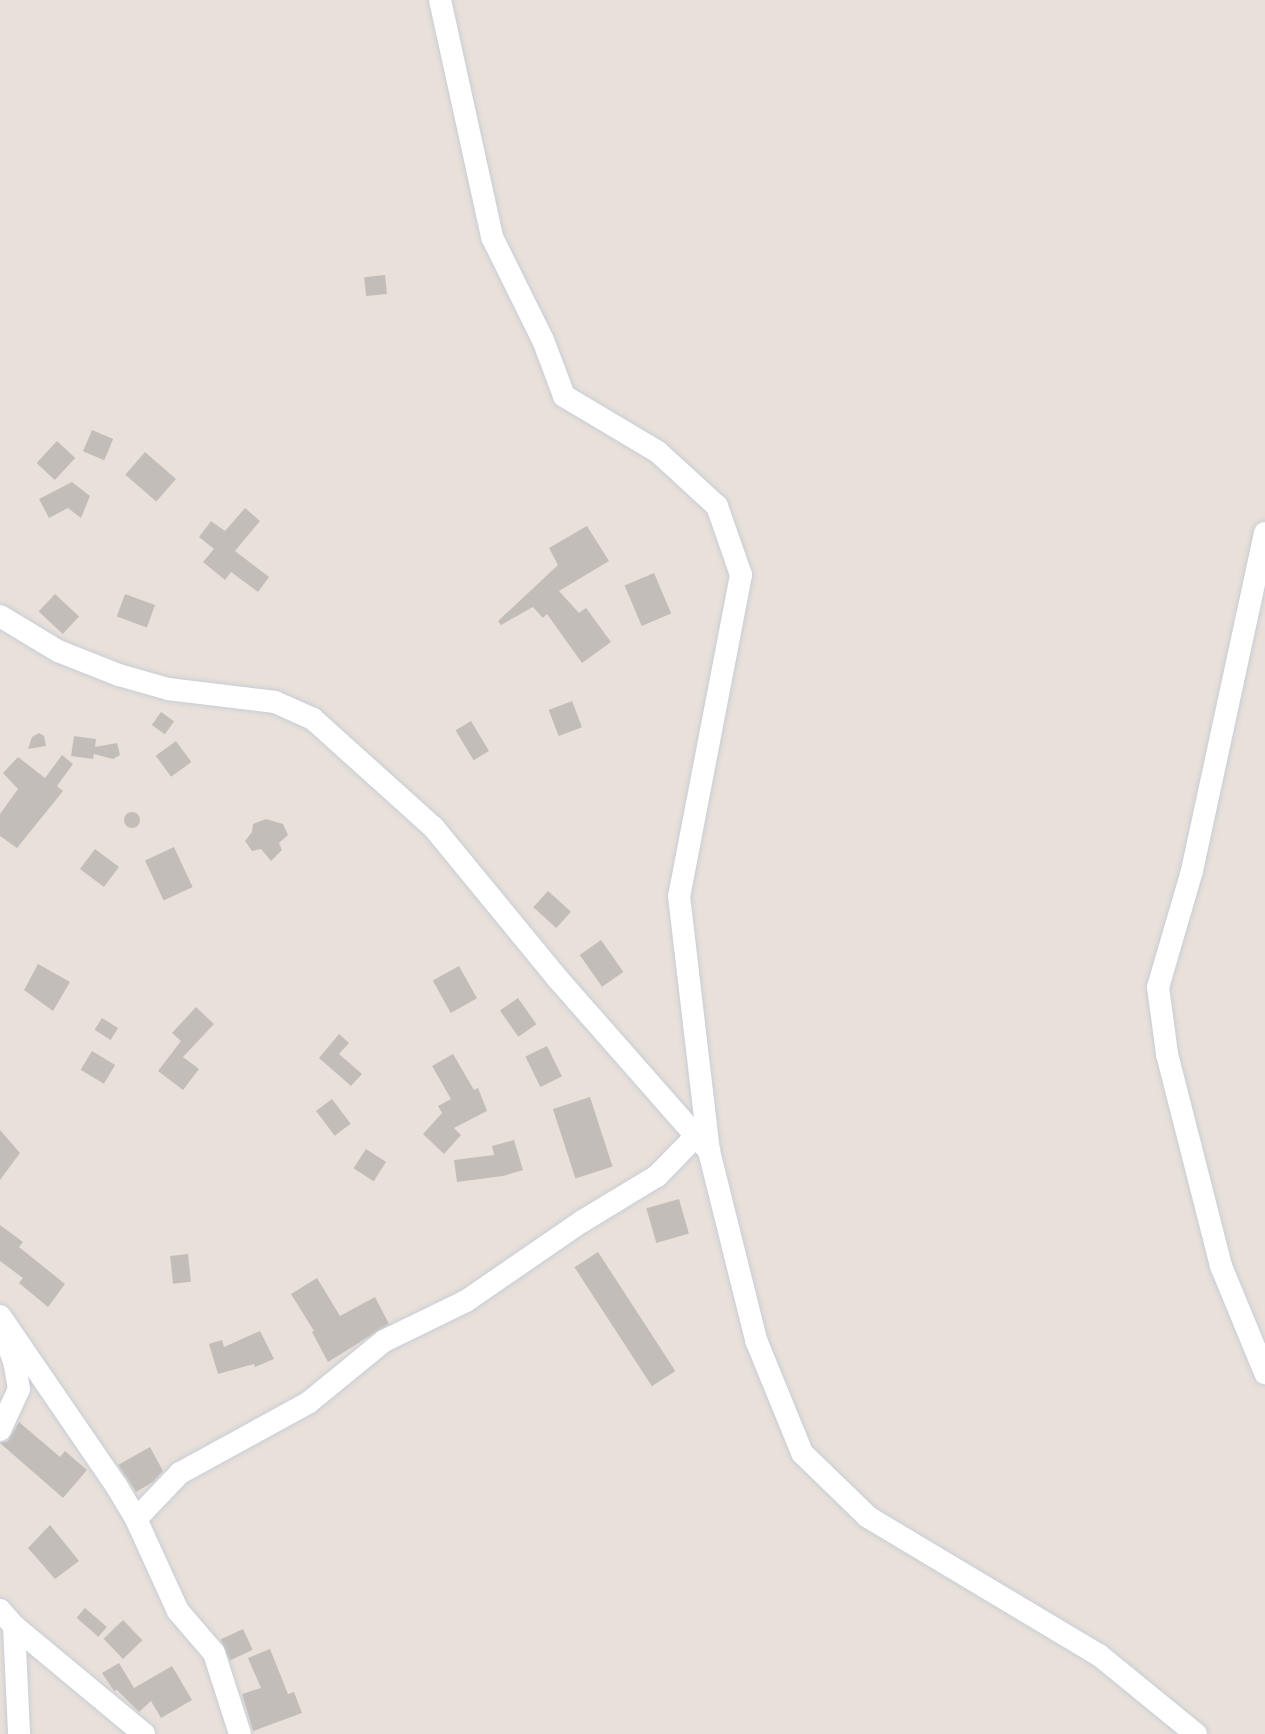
<!DOCTYPE html>
<html>
<head>
<meta charset="utf-8">
<style>
	body { margin:0 }
	#map { position:relative; width:1265px; height:1734px; overflow:hidden; background:#e8e0d9; font-family:"Golos Text",sans-serif }
	div>[style] { position:absolute }
	.building>* { inset:0; background:#c3bdb9; transform-origin:0 0 }
	.round { border-radius:50% }
	.roads { filter:drop-shadow(0 0 2px #c8cdd7) drop-shadow(0 0 2px #c8cdd7) }
	.minor>* { height:22px; margin:-11px; padding:0 11px; transform-origin:11px; border-radius:11px; background:#fff }
	span { translate:-50% -50%; white-space:nowrap; text-align:center; line-height:1.15; -webkit-text-stroke:4.5px #fff; paint-order:stroke }
</style>
</head>
<body>
<div id="map">
	<div class="building">
		<div style="left:385px;top:275px;width:19px;height:21px;rotate:84deg"></div>
		<div style="left:92px;top:430px;width:23px;height:23px;rotate:23deg"></div>
		<div style="left:57px;top:441px;width:25px;height:30px;rotate:43deg"></div>
		<div style="left:145px;top:452px;width:41px;height:30px;rotate:41deg"></div>
		<div style="clip-path:polygon(72px 482px,90px 496px,81px 518px,68px 508px,49px 518px,39px 499px)"></div>
		<div style="clip-path:polygon(245px 508px,260px 521px,235px 551px,269px 577px,258px 592px,231px 572px,225px 580px,203px 562px,214px 549px,199px 537px,211px 521px,225px 531px)"></div>
		<div style="clip-path:polygon(587px 526px,609px 561px,559px 591px,579px 613px,586px 608px,611px 642px,582px 663px,547px 614px,543px 618px,533px 607px,501px 625px,498px 621px,558px 565px,549px 548px)"></div>
		<div style="left:654px;top:573px;width:44px;height:32px;rotate:67deg"></div>
		<div style="left:55px;top:594px;width:33px;height:24px;rotate:43deg"></div>
		<div style="left:125px;top:594px;width:32px;height:24px;rotate:20deg"></div>
		<div style="left:572px;top:701px;width:28px;height:25px;rotate:69deg"></div>
		<div style="left:161px;top:712px;width:16px;height:16px;rotate:35deg"></div>
		<div style="left:471px;top:721px;width:35px;height:18px;rotate:59deg"></div>
		<div style="clip-path:polygon(39px 733px,44px 736px,46px 746px,28px 749px,32px 737px)"></div>
		<div style="clip-path:polygon(74px 736px,96px 739px,95px 747px,117px 743px,120px 755px,113px 759px,94px 754px,93px 759px,71px 756px)"></div>
		<div style="left:176px;top:741px;width:26px;height:25px;rotate:54deg"></div>
		<div style="clip-path:polygon(62px 755px,73px 764px,57px 786px,63px 791px,17px 848px,0 836px,0 814px,18px 789px,3px 773px,18px 757px,45px 778px)"></div>
		<div class="round" style="left:124px;top:812px;width:16px;height:16px"></div>
		<div style="clip-path:polygon(266px 819px,283px 824px,288px 835px,279px 843px,282px 850px,271px 861px,261px 849px,252px 851px,245px 841px,252px 832px,253px 824px)"></div>
		<div style="left:174px;top:847px;width:44px;height:32px;rotate:65deg"></div>
		<div style="left:95px;top:849px;width:30px;height:25px;rotate:37deg"></div>
		<div style="left:548px;top:891px;width:31px;height:22px;rotate:42deg"></div>
		<div style="left:601px;top:940px;width:39px;height:26px;rotate:55deg"></div>
		<div style="clip-path:polygon(38px 964px,70px 982px,53px 1011px,24px 990px)"></div>
		<div style="left:459px;top:966px;width:37px;height:30px;rotate:61deg"></div>
		<div style="left:518px;top:998px;width:32px;height:22px;rotate:55deg"></div>
		<div style="clip-path:polygon(196px 1007px,214px 1024px,183px 1057px,199px 1069px,183px 1090px,158px 1071px,181px 1041px,172px 1033px)"></div>
		<div style="left:102px;top:1018px;width:19px;height:14px;rotate:32deg"></div>
		<div style="clip-path:polygon(339px 1034px,349px 1043px,339px 1054px,362px 1074px,351px 1086px,319px 1058px)"></div>
		<div style="left:547px;top:1046px;width:34px;height:24px;rotate:64deg"></div>
		<div style="left:92px;top:1051px;width:27px;height:22px;rotate:31deg"></div>
		<div style="clip-path:polygon(453px 1054px,474px 1090px,478px 1088px,487px 1111px,454px 1128px,461px 1135px,444px 1154px,423px 1134px,442px 1113px,438px 1106px,451px 1099px,432px 1066px)"></div>
		<div style="left:590px;top:1097px;width:73px;height:39px;rotate:72deg"></div>
		<div style="left:332px;top:1099px;width:31px;height:20px;rotate:53deg"></div>
		<div style="clip-path:polygon(0 1130px,20px 1153px,0 1180px)"></div>
		<div style="clip-path:polygon(514px 1140px,523px 1170px,503px 1176px,457px 1182px,454px 1160px,494px 1155px,492px 1146px)"></div>
		<div style="left:366px;top:1149px;width:24px;height:23px;rotate:33deg"></div>
		<div style="left:679px;top:1199px;width:36px;height:34px;rotate:74deg"></div>
		<div style="clip-path:polygon(0 1225px,23px 1242px,19px 1247px,65px 1284px,48px 1307px,19px 1283px,23px 1278px,0 1261px)"></div>
		<div style="left:598px;top:1252px;width:142px;height:28px;rotate:57deg"></div>
		<div style="left:188px;top:1254px;width:28px;height:18px;rotate:84deg"></div>
		<div style="clip-path:polygon(317px 1278px,340px 1316px,375px 1297px,389px 1324px,328px 1362px,312px 1332px,314px 1331px,291px 1294px)"></div>
		<div style="clip-path:polygon(260px 1331px,274px 1359px,255px 1367px,254px 1364px,218px 1374px,209px 1344px,222px 1340px,224px 1347px)"></div>
		<div style="clip-path:polygon(19px 1422px,60px 1457px,65px 1451px,87px 1470px,63px 1498px,0 1443px,8px 1441px)"></div>
		<div style="clip-path:polygon(150px 1447px,163px 1471px,153px 1482px,136px 1492px,118px 1465px)"></div>
		<div style="clip-path:polygon(50px 1525px,79px 1561px,55px 1579px,28px 1548px)"></div>
		<div style="left:85px;top:1608px;width:29px;height:13px;rotate:41deg"></div>
		<div style="left:123px;top:1620px;width:28px;height:27px;rotate:46deg"></div>
		<div style="left:243px;top:1629px;width:23px;height:25px;rotate:65deg"></div>
		<div style="clip-path:polygon(270px 1649px,288px 1694px,294px 1692px,302px 1713px,253px 1731px,242px 1694px,261px 1688px,248px 1658px)"></div>
		<div style="clip-path:polygon(119px 1663px,134px 1688px,172px 1666px,192px 1700px,161px 1718px,151px 1701px,139px 1712px,117px 1690px,114px 1691px,102px 1673px)"></div>
	</div>
	<div class="roads">
		<div class="minor">
			<div style="left:440px;top:0;width:243px;rotate:77.6deg"></div>
			<div style="left:492px;top:237px;width:115px;rotate:63.7deg"></div>
			<div style="left:543px;top:340px;width:60px;rotate:69.4deg"></div>
			<div style="left:564px;top:396px;width:109px;rotate:30.8deg"></div>
			<div style="left:658px;top:452px;width:80px;rotate:42.5deg"></div>
			<div style="left:717px;top:506px;width:73px;rotate:70.8deg"></div>
			<div style="left:741px;top:575px;width:327px;rotate:100.9deg"></div>
			<div style="left:679px;top:896px;width:257px;rotate:83.3deg"></div>
			<div style="left:709px;top:1151px;width:195px;rotate:76deg"></div>
			<div style="left:756px;top:1340px;width:122px;rotate:67.8deg"></div>
			<div style="left:802px;top:1453px;width:92px;rotate:44.1deg"></div>
			<div style="left:868px;top:1517px;width:269px;rotate:30.9deg"></div>
			<div style="left:1099px;top:1655px;width:125px;rotate:39.2deg"></div>
			<div style="left:1265px;top:533px;width:346px;rotate:102.2deg"></div>
			<div style="left:1192px;top:871px;width:121px;rotate:106.3deg"></div>
			<div style="left:1158px;top:987px;width:68px;rotate:82.3deg"></div>
			<div style="left:1167px;top:1054px;width:219px;rotate:75.7deg"></div>
			<div style="left:1221px;top:1266px;width:116px;rotate:67.6deg"></div>
			<div style="left:0;top:616px;width:68px;rotate:31.1deg"></div>
			<div style="left:58px;top:651px;width:66px;rotate:21.5deg"></div>
			<div style="left:119px;top:675px;width:51px;rotate:15.9deg"></div>
			<div style="left:168px;top:689px;width:108px;rotate:6.9deg"></div>
			<div style="left:275px;top:702px;width:42px;rotate:24.1deg"></div>
			<div style="left:313px;top:719px;width:163px;rotate:42deg"></div>
			<div style="left:434px;top:828px;width:195px;rotate:50.6deg"></div>
			<div style="left:558px;top:979px;width:229px;rotate:48.7deg"></div>
			<div style="left:0;top:1316px;width:207px;rotate:55.6deg"></div>
			<div style="left:117px;top:1487px;width:37px;rotate:59deg"></div>
			<div style="left:136px;top:1519px;width:101px;rotate:65.5deg"></div>
			<div style="left:178px;top:1611px;width:55px;rotate:49.4deg"></div>
			<div style="left:214px;top:1653px;width:85px;rotate:72.2deg"></div>
			<div style="left:0;top:1430px;width:45px;rotate:-65.1deg"></div>
			<div style="left:19px;top:1389px;width:28px;rotate:-100deg"></div>
			<div style="left:14px;top:1361px;width:25px;rotate:-111deg"></div>
			<div style="left:136px;top:1519px;width:64px;rotate:-46.3deg"></div>
			<div style="left:180px;top:1473px;width:146px;rotate:-28.7deg"></div>
			<div style="left:308px;top:1403px;width:98px;rotate:-39.2deg"></div>
			<div style="left:384px;top:1341px;width:91px;rotate:-26deg"></div>
			<div style="left:466px;top:1301px;width:140px;rotate:-34.5deg"></div>
			<div style="left:581px;top:1222px;width:89px;rotate:-31.2deg"></div>
			<div style="left:657px;top:1176px;width:56px;rotate:-45.7deg"></div>
			<div style="left:0;top:1610px;width:21px;rotate:49deg"></div>
			<div style="left:14px;top:1626px;width:169px;rotate:39.7deg"></div>
			<div style="left:14px;top:1626px;width:108px;rotate:87.3deg"></div>
		</div>
	</div>
</div>
</body>
</html>
